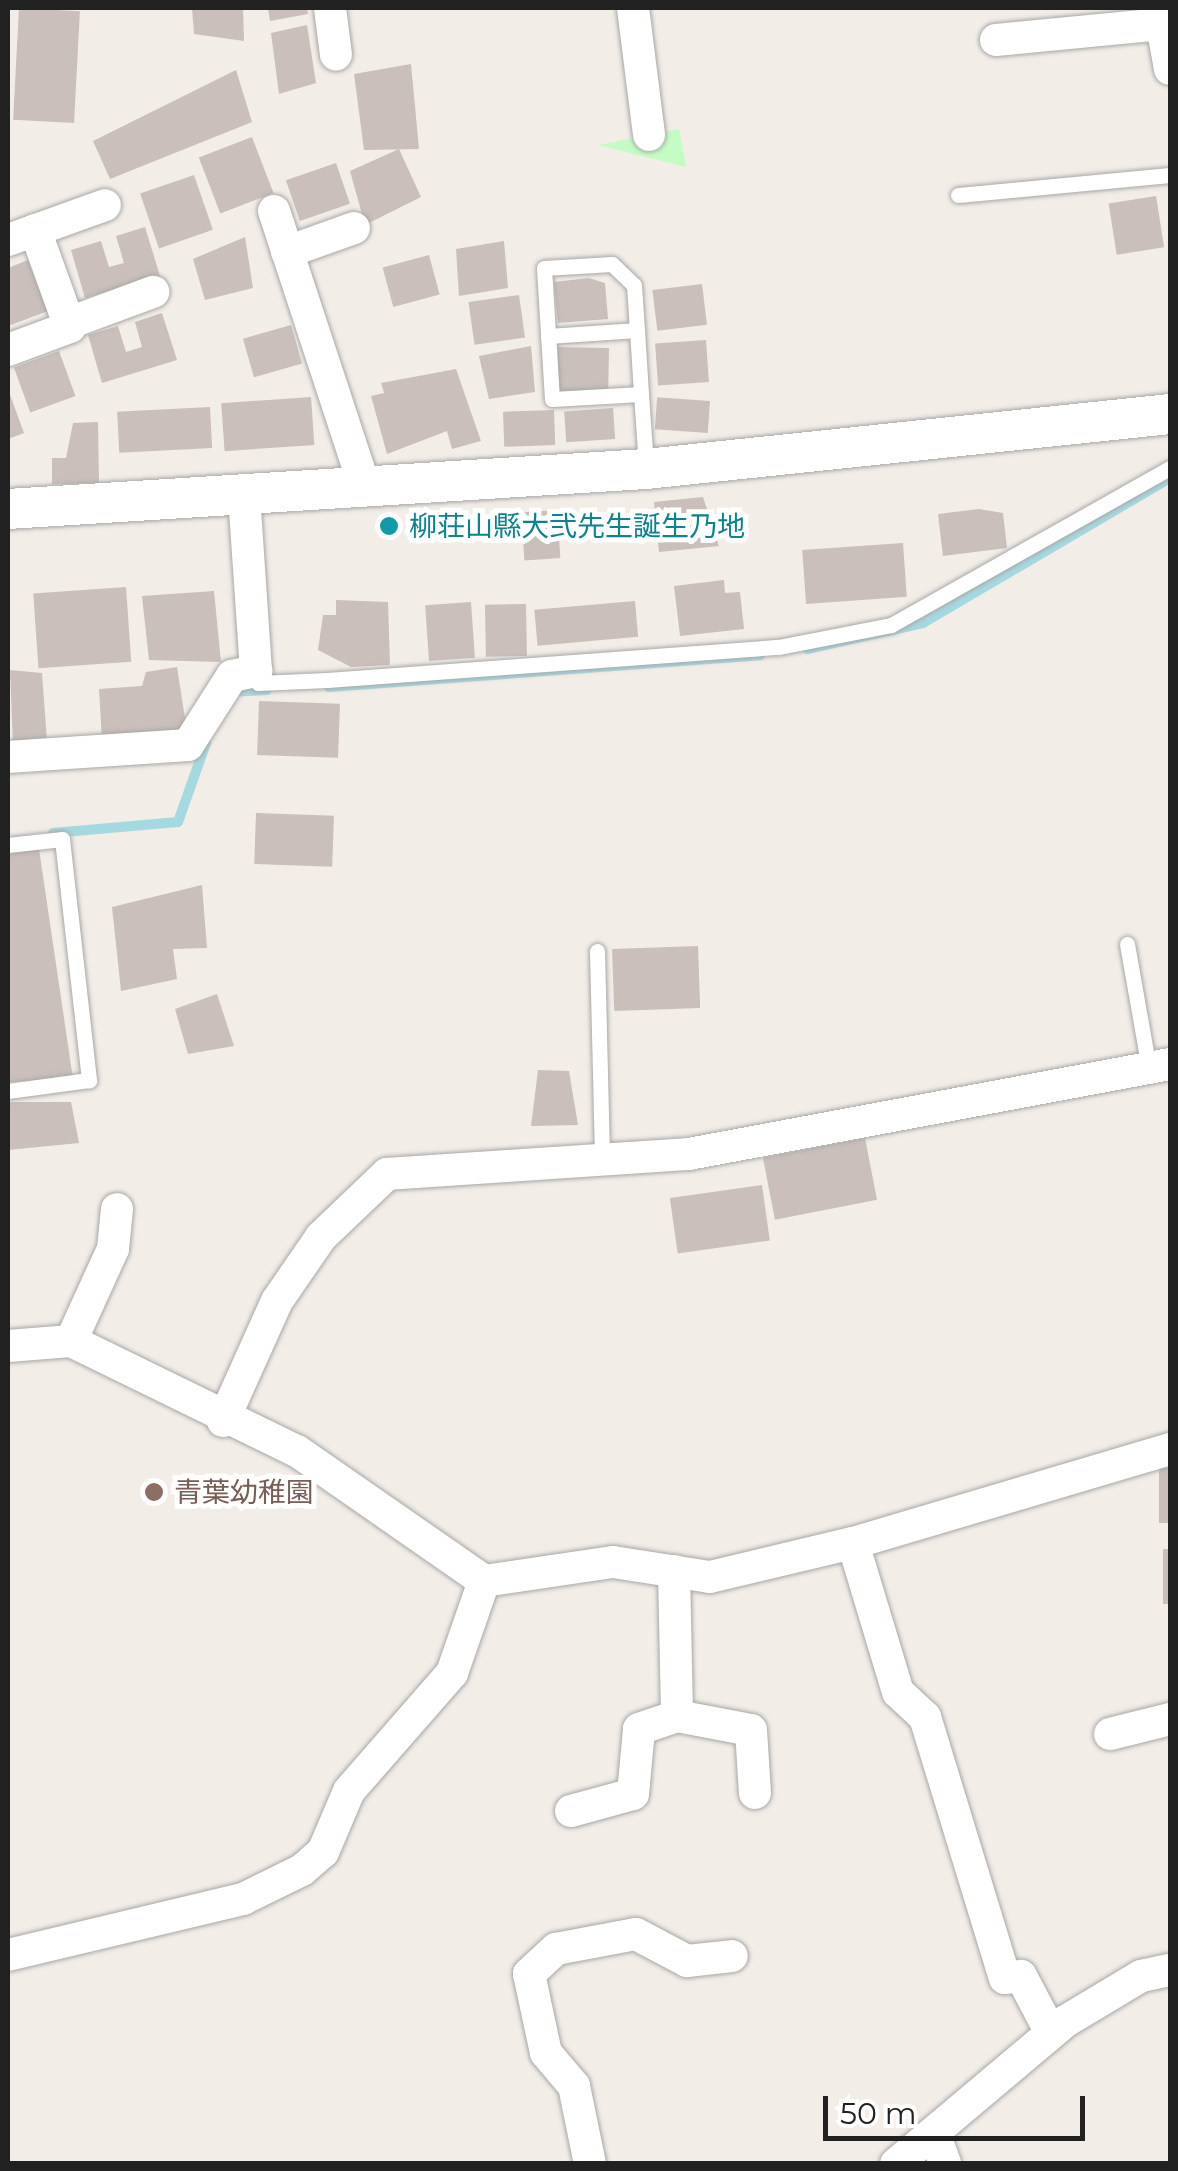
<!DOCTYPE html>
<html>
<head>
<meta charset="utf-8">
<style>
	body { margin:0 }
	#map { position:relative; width:1178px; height:2171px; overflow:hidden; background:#f2ede7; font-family:Montserrat,"Noto Sans JP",sans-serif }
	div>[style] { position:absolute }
	.park>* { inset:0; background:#c3fdc3 }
	.stream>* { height:10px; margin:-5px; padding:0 5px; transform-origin:5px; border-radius:5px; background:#a5d9e1 }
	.building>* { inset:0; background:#cabfba; transform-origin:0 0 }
	.roads { filter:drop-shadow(0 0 2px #a8a8a8) drop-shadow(0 0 2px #a8a8a8) }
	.service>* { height:15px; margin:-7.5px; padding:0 7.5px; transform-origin:7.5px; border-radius:7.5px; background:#fff }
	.minor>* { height:32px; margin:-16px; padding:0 16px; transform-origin:16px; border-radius:16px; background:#fff }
	.tertiary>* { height:40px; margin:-20px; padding:0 20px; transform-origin:20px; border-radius:20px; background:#fff }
	.dots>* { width:28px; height:28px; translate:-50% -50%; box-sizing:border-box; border:5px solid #fff; border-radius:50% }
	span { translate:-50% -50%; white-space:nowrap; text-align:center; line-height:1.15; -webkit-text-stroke:10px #fff; paint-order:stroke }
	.culture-label { font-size:28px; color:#0d838f }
	.left { translate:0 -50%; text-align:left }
	.education-label { font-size:28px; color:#785e54 }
	.frame { position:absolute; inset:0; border:10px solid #212121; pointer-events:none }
	.scale { position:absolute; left:823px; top:2096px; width:262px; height:45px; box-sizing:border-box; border:5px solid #212121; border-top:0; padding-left:12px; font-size:30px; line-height:35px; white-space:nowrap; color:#212121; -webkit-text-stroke:8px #fff; paint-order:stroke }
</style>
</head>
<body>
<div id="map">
	<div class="park">
		<div style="clip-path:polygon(679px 129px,686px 167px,598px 145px)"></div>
	</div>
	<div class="stream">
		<div style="left:807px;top:649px;width:119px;rotate:-12.6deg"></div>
		<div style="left:923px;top:623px;width:286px;rotate:-30.4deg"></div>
		<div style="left:329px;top:687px;width:432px;rotate:-4.2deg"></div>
		<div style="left:229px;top:692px;width:38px;rotate:-3deg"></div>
		<div style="left:53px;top:833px;width:125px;rotate:-5deg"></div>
		<div style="left:178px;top:822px;width:84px;rotate:-70.5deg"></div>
	</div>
	<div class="building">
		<div style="left:19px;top:8px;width:61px;height:112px;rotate:3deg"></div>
		<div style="clip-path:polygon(192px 8px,243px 8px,244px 41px,194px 34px)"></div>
		<div style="clip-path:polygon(268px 8px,307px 8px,308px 14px,270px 21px)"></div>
		<div style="clip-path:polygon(307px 25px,316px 83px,279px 94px,271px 33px)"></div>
		<div style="clip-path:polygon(411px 64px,419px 149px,364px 150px,354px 74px)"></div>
		<div style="clip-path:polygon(236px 70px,252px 122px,110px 179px,93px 141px)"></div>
		<div style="left:252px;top:137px;width:60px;height:57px;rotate:69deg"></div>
		<div style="clip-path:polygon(399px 149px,421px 197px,365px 225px,350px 171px)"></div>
		<div style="left:336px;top:163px;width:43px;height:53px;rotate:71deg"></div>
		<div style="left:194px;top:175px;width:58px;height:57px;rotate:71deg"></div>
		<div style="left:1156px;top:196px;width:52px;height:48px;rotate:81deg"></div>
		<div style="clip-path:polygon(145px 227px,160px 276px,85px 298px,71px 250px,101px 241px,109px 267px,124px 263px,116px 236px)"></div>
		<div style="clip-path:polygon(245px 237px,253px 288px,205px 300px,193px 259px)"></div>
		<div style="clip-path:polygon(504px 241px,508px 288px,459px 296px,456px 249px)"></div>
		<div style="left:429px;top:255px;width:41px;height:48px;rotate:75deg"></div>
		<div style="clip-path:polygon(28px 260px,48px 311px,8px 326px,8px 268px)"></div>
		<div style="clip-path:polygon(589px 278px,605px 283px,608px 319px,558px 323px,554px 282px)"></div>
		<div style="left:702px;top:284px;width:41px;height:50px;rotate:83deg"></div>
		<div style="left:519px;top:295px;width:43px;height:51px;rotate:82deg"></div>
		<div style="clip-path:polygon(162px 313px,177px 360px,102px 383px,88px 335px,118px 326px,126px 352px,142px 347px,135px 322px)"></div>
		<div style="left:291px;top:325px;width:40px;height:50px;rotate:74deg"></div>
		<div style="left:706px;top:340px;width:42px;height:51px;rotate:86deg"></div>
		<div style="clip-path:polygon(531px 346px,535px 392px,489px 399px,479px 356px)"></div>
		<div style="left:558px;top:347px;width:51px;height:44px;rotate:1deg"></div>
		<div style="left:59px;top:351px;width:48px;height:48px;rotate:70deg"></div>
		<div style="clip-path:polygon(456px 369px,481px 441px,452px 449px,447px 431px,387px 454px,371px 396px,384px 393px,381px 383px)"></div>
		<div style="clip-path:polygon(8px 389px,24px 433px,8px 439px)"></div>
		<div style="left:311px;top:397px;width:48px;height:90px;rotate:86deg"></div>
		<div style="left:710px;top:401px;width:32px;height:53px;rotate:94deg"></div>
		<div style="left:210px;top:407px;width:41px;height:93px;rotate:87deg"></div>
		<div style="left:613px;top:408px;width:31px;height:49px;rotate:86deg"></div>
		<div style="left:554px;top:410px;width:35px;height:51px;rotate:88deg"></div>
		<div style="clip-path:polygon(98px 422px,99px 483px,52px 484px,52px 458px,66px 458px,73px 423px)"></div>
		<div style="clip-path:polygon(703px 497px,719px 546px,659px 552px,654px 502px)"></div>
		<div style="clip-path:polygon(979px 509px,1003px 513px,1007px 548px,943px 556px,938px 514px)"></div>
		<div style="left:557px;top:510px;width:48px;height:36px;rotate:86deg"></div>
		<div style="left:903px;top:543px;width:54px;height:101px;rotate:86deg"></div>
		<div style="clip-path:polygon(724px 580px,725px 593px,740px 592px,744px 629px,680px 636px,674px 586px)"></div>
		<div style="left:126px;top:587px;width:75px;height:93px;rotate:86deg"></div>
		<div style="clip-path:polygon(214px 591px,221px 662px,149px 660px,142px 596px)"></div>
		<div style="clip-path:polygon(336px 600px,388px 602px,390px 665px,351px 667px,318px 650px,323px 615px,336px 615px)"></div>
		<div style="left:635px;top:601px;width:36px;height:101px;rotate:85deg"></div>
		<div style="left:471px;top:602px;width:56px;height:46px;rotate:86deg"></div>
		<div style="left:526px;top:604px;width:52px;height:41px;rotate:89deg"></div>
		<div style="clip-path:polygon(177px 667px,186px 725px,178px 734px,102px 740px,99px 689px,142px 686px,146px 672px)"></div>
		<div style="clip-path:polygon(10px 670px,42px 673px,47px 741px,13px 746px)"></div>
		<div style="left:259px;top:701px;width:81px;height:54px;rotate:2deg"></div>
		<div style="left:256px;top:813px;width:78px;height:51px;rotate:2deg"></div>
		<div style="clip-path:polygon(39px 849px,73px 1079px,10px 1082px,8px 854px)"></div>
		<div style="clip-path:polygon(202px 885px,207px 948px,173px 949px,177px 979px,121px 991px,112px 907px)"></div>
		<div style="left:698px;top:946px;width:62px;height:86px;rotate:88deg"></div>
		<div style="clip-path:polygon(217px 994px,234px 1046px,188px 1054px,175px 1009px)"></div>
		<div style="clip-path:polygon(538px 1070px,569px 1071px,578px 1125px,531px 1126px)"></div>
		<div style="clip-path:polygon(8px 1102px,71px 1102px,79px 1143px,8px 1150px)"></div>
		<div style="left:865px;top:1138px;width:63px;height:104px;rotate:79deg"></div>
		<div style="left:762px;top:1185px;width:56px;height:93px;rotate:82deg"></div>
		<div style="left:1170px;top:1468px;width:55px;height:11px;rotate:90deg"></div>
		<div style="left:1163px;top:1549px;width:7px;height:55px"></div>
	</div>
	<div class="roads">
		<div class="service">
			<div style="left:958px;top:195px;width:213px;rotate:-5.4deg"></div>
			<div style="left:548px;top:336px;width:89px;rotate:-3.9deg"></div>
			<div style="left:641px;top:394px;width:89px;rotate:176.8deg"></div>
			<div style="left:552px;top:399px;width:131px;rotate:-93.5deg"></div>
			<div style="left:544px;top:268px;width:68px;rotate:-3.4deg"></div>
			<div style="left:612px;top:264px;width:30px;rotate:44deg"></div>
			<div style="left:634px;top:285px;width:45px;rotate:86.2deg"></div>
			<div style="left:637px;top:330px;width:64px;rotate:86.4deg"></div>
			<div style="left:641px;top:394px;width:71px;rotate:86deg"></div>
			<div style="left:257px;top:675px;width:8px;rotate:83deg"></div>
			<div style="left:258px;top:683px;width:69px;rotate:-2.5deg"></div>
			<div style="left:327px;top:680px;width:453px;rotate:-4.2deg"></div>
			<div style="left:779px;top:647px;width:114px;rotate:-11.1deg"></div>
			<div style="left:891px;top:625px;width:320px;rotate:-29.4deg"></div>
			<div style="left:8px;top:845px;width:54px;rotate:-6.3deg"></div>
			<div style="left:62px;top:839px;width:243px;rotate:83.6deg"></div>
			<div style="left:89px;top:1080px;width:82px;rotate:172.3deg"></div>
			<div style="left:1127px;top:944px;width:127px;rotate:80deg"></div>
			<div style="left:597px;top:951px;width:209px;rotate:88.6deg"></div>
		</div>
		<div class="minor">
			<div style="left:330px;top:8px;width:47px;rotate:82.7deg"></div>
			<div style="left:633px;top:8px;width:128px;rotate:82.8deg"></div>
			<div style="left:1159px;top:8px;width:62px;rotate:79.8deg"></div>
			<div style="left:996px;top:40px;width:167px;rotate:-5.5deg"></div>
			<div style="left:274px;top:211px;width:291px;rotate:71.8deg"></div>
			<div style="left:8px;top:240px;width:103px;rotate:-19.8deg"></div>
			<div style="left:287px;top:252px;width:71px;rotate:-19.7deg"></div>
			<div style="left:69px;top:323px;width:90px;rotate:-20.3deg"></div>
			<div style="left:8px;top:350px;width:66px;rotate:-20.4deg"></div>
			<div style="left:70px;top:327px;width:103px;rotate:-109.8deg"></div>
			<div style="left:8px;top:757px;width:180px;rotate:-3.8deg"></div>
			<div style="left:188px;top:745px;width:82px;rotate:-57.5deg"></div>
			<div style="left:232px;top:676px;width:25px;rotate:-12deg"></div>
			<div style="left:256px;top:671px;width:177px;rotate:-93.9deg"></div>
			<div style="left:71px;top:1341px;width:101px;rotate:-65.5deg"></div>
			<div style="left:113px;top:1249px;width:40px;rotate:-84.3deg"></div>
			<div style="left:8px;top:1346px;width:63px;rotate:-4.5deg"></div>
			<div style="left:71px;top:1341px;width:251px;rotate:26deg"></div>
			<div style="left:297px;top:1451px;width:228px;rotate:34.8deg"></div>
			<div style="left:484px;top:1581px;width:130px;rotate:-8.4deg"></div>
			<div style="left:613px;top:1562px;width:98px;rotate:8.8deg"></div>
			<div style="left:710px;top:1577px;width:147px;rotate:-13.4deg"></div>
			<div style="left:853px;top:1543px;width:156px;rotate:73.2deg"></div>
			<div style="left:898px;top:1692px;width:37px;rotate:43deg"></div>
			<div style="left:925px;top:1717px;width:273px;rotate:73deg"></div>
			<div style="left:1005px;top:1978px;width:16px;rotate:-7deg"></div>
			<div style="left:1021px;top:1976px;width:64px;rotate:62.2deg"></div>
			<div style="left:223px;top:1421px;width:132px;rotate:-65.8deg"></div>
			<div style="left:277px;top:1301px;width:78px;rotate:-55.5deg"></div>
			<div style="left:321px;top:1237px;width:91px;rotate:-43.7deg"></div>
			<div style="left:387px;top:1174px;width:303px;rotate:-3.8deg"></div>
			<div style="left:689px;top:1154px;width:489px;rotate:-10.6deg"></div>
			<div style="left:853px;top:1543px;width:331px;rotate:-16.5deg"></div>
			<div style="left:674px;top:1571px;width:145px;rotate:88.8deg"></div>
			<div style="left:677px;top:1716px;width:75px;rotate:10.7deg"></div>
			<div style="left:751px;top:1730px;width:63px;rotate:86.4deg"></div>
			<div style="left:1110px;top:1734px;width:62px;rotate:-14deg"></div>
			<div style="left:571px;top:1811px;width:64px;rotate:-15.3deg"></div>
			<div style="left:633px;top:1794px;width:65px;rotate:-84.7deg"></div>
			<div style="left:639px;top:1729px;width:40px;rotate:-18.9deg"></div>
			<div style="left:8px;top:1955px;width:242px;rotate:-13.4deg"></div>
			<div style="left:243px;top:1899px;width:66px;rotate:-26.2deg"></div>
			<div style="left:302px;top:1870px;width:28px;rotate:-41deg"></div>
			<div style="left:323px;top:1852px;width:66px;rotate:-66.9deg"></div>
			<div style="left:349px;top:1791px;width:157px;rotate:-48.9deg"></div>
			<div style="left:452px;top:1673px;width:97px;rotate:-70.8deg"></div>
			<div style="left:934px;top:2133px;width:33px;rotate:70deg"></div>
			<div style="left:590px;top:2164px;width:80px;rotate:-101.6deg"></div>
			<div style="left:574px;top:2086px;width:43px;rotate:-130.3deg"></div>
			<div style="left:546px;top:2053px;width:81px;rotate:-102.1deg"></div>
			<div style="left:529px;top:1974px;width:37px;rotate:-43deg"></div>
			<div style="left:556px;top:1949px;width:81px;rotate:-10.6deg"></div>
			<div style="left:636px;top:1934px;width:58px;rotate:27.9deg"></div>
			<div style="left:687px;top:1961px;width:45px;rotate:-6.3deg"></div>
			<div style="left:896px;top:2164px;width:222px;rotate:-40.1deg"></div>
			<div style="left:1066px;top:2021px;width:87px;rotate:-31deg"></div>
			<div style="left:1141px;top:1976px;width:30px;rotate:-12deg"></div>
		</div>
		<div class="tertiary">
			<div style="left:8px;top:509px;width:639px;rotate:-3.59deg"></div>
			<div style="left:646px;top:469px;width:527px;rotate:-5.99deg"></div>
		</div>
	</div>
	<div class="dots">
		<div style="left:389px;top:526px;background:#0f9aa8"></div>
		<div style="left:154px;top:1492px;background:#8d6e63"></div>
	</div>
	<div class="culture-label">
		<span class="left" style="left:409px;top:526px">柳荘山縣大弐先生誕生乃地</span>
	</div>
	<div class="education-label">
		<span class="left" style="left:174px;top:1492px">青葉幼稚園</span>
	</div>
	<div class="frame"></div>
	<div class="scale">50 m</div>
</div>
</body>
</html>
